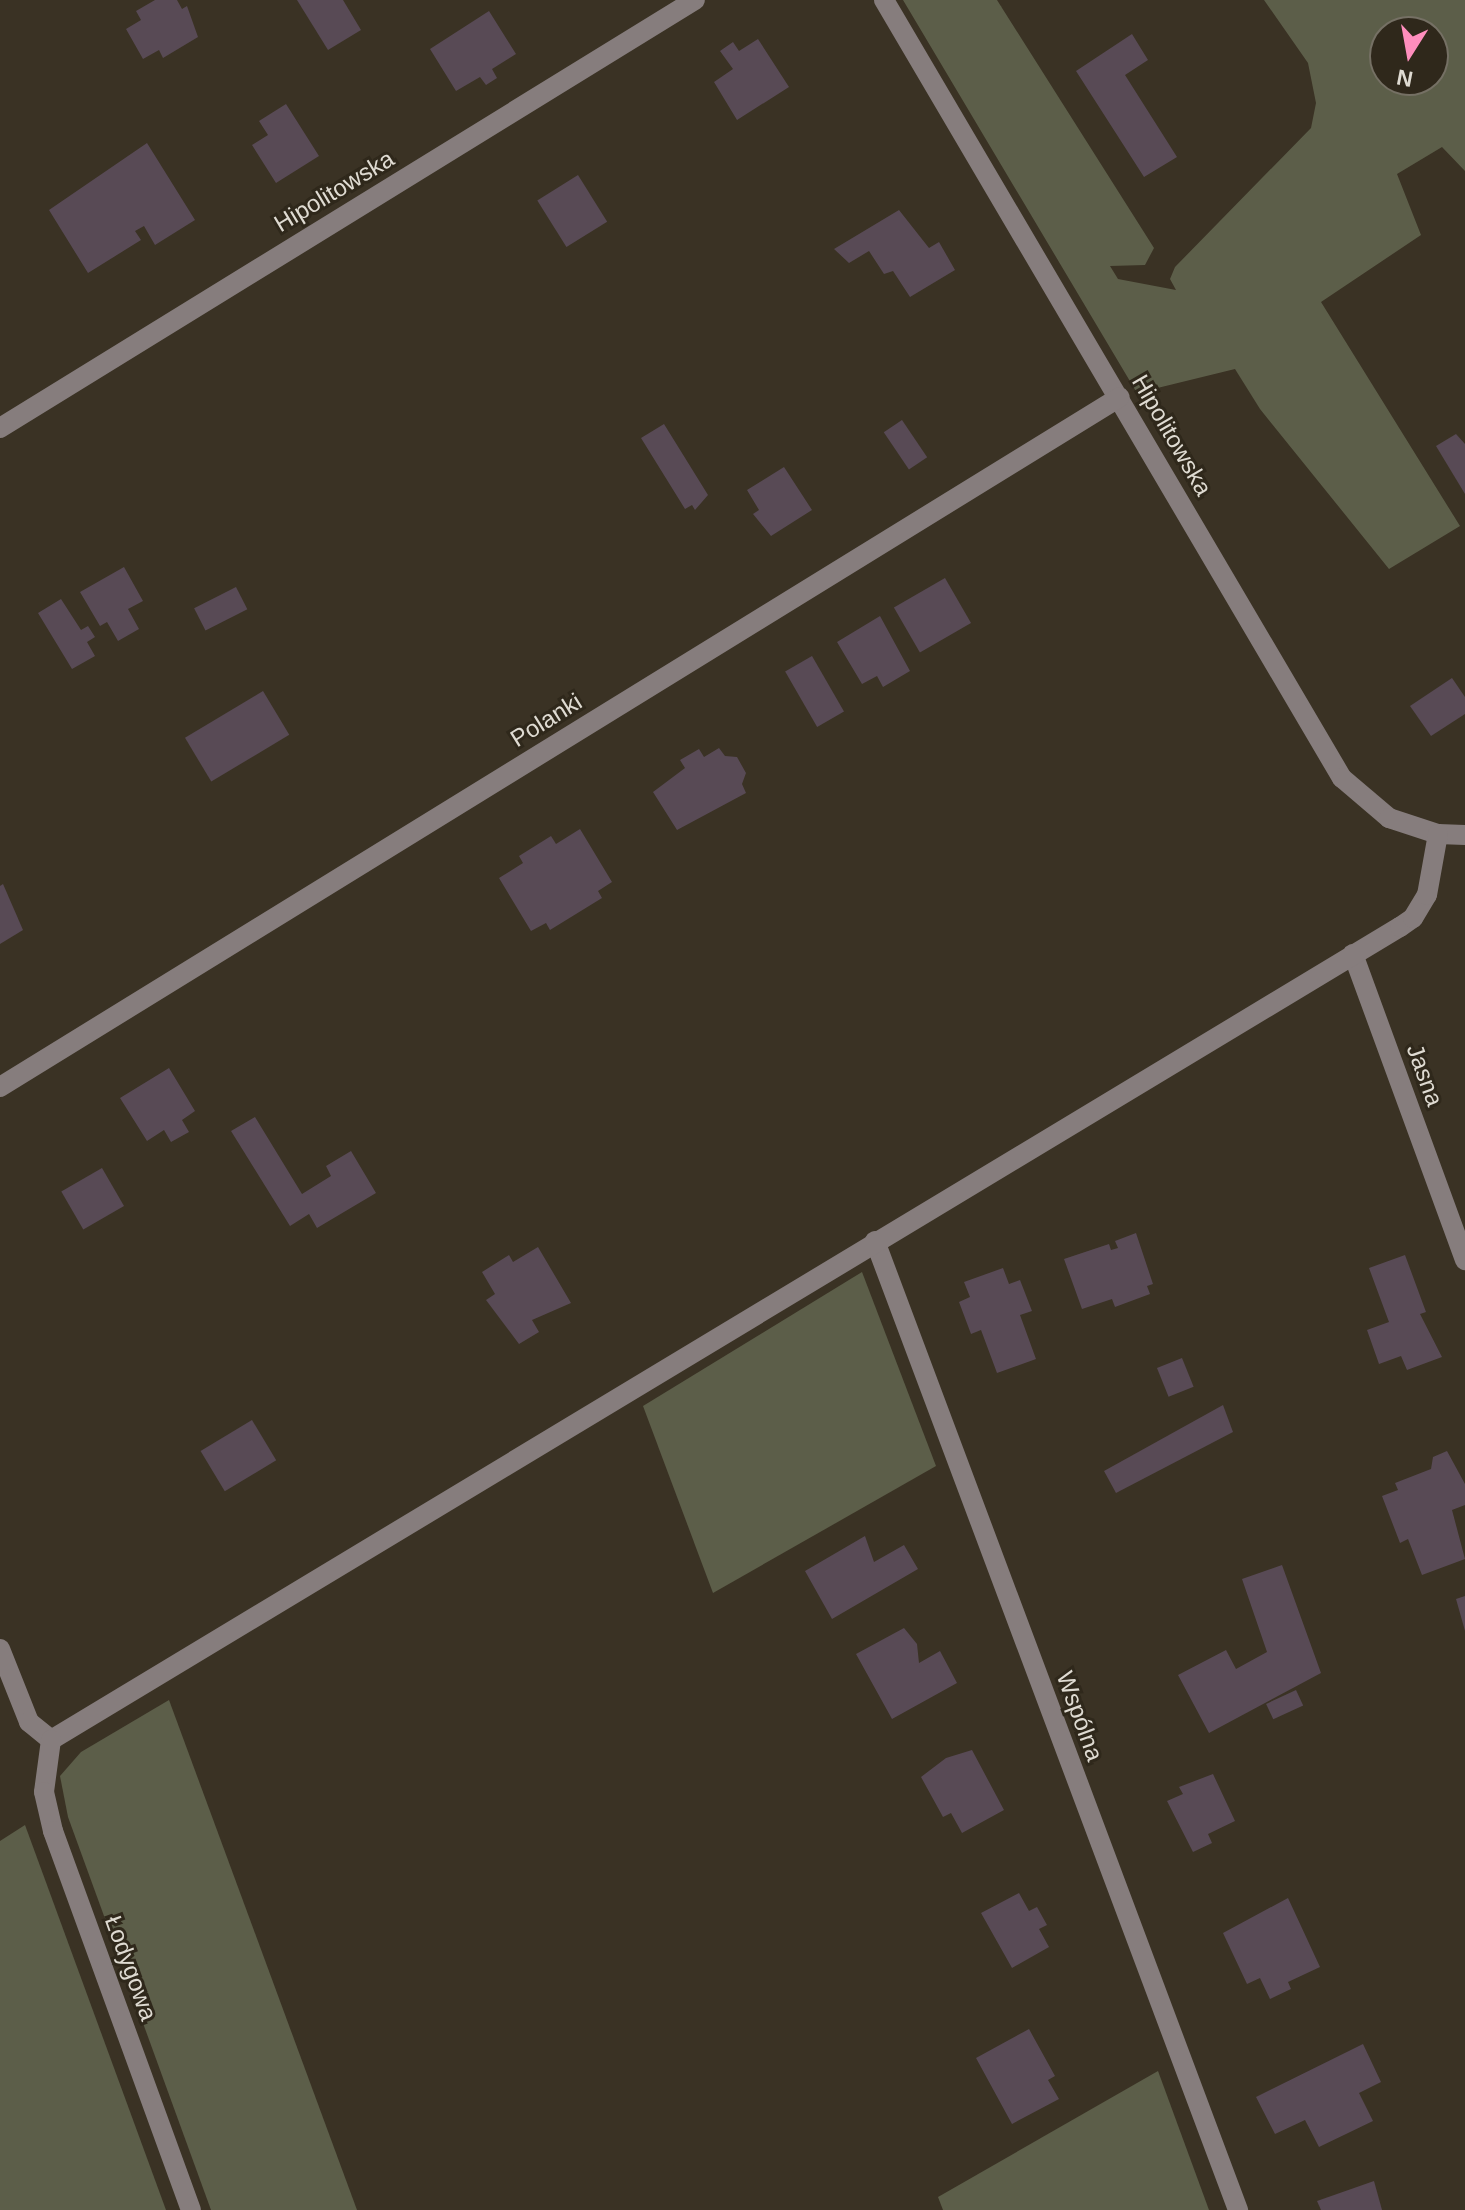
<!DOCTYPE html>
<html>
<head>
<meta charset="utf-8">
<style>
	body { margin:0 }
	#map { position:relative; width:1465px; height:2210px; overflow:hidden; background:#3a3224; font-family:Arial,sans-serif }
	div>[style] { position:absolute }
	.green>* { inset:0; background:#5c5e49 }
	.building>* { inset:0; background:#584a55; transform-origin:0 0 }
	.minor>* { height:20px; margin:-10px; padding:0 10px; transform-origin:10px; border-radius:10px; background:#867d7d }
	span { translate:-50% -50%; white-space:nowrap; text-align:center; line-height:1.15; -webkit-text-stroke:6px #2f281b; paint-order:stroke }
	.street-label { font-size:24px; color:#dfdbd2 }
	.north { position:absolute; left:1369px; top:16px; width:80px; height:80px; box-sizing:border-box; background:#2f281b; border:2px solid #757064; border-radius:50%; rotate:191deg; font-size:22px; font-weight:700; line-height:32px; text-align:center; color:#dfdbd2 }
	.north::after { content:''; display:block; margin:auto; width:28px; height:36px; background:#fe8ebd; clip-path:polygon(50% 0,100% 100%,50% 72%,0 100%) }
</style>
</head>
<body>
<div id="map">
	<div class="green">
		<div style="clip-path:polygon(evenodd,903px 0,997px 0,1154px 248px,1145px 265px,1110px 266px,1118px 279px,1176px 290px,1170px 279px,1175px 267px,1311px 128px,1316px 103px,1308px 63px,1264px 0,1465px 0,1465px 171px,1442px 147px,1397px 174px,1421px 235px,1321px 302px,1460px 526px,1389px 569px,1260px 409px,1235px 369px,1137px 393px,903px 0,1385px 32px,1433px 32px,1433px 80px,1385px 80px,1385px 32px)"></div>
		<div style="clip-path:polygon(862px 1272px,936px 1466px,713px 1593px,643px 1406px)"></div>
		<div style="clip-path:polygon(169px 1700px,357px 2210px,211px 2210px,68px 1817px,60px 1776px,81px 1752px)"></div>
		<div style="clip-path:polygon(25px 1825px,166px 2210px,0 2210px,0 1841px)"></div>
		<div style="clip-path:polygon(1158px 2071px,1209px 2210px,943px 2210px,938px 2197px)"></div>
	</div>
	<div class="building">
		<div style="clip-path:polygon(155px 0,177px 0,182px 9px,187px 6px,198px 37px,163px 58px,159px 50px,143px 59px,126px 29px,141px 20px,136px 11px)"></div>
		<div style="clip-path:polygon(297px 0,343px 0,361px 30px,328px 50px)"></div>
		<div style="clip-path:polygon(489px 11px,516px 54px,492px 69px,497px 78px,486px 85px,480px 77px,456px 91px,430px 49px)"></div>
		<div style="clip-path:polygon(1132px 34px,1148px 60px,1125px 75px,1177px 157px,1144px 177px,1076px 71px)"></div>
		<div style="clip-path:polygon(758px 39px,789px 87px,737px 120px,714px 82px,733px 69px,720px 51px,733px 42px,739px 51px)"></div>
		<div style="clip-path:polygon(286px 104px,319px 156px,276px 183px,252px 145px,268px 135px,259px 121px)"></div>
		<div style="clip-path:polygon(147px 143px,195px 220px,155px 245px,144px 226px,135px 231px,141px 240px,88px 273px,49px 210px)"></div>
		<div style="left:578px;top:175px;width:55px;height:48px;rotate:58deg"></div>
		<div style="clip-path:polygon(899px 210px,929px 248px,939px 242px,955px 270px,910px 297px,893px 271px,884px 274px,869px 251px,849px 263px,834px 249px)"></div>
		<div style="left:902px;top:420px;width:45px;height:22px;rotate:56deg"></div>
		<div style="clip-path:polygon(664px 424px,708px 495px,695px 510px,692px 505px,685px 509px,641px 438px)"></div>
		<div style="clip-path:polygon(1456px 434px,1465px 444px,1465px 494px,1436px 446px)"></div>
		<div style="clip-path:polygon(784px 467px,812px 510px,771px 536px,753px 514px,759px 510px,747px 490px)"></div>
		<div style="clip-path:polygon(124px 567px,143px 601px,128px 609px,139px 629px,118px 641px,107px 622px,100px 626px,80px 592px)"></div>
		<div style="left:945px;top:578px;width:52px;height:59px;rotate:60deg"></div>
		<div style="left:236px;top:587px;width:25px;height:47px;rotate:63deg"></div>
		<div style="clip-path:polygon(61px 599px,81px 630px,88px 626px,95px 637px,87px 642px,95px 656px,72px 669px,38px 613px)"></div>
		<div style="clip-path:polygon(880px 616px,910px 671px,883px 687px,877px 676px,862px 684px,837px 642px)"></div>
		<div style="left:812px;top:656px;width:64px;height:31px;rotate:60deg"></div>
		<div style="clip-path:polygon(1452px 678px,1465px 697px,1465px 714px,1431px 736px,1410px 706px)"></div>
		<div style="left:263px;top:691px;width:51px;height:91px;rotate:59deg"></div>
		<div style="clip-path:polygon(719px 748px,725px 756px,737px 757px,746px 773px,742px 784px,746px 793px,677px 830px,653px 792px,685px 768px,680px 760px,699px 749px,704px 757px)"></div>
		<div style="clip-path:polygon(580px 829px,612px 882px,598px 891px,602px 898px,550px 930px,546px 923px,531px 931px,499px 878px,523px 863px,519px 856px,551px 836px,556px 844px)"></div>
		<div style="clip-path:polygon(3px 884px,23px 930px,0 944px,0 886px)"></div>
		<div style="clip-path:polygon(169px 1068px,195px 1111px,182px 1120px,189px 1132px,171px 1142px,164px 1130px,147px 1141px,120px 1098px)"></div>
		<div style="clip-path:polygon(255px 1117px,302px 1194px,331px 1176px,326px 1166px,351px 1151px,376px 1193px,317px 1228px,309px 1214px,290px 1226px,231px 1131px)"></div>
		<div style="left:102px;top:1168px;width:44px;height:47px;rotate:60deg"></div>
		<div style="clip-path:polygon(1136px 1233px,1153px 1284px,1147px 1286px,1150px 1294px,1115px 1307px,1112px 1299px,1082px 1309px,1064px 1259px,1109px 1244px,1111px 1250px,1118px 1248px,1115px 1241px)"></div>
		<div style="clip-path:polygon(538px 1247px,571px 1303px,532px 1320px,539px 1332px,519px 1344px,486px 1300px,495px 1294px,482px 1272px,509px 1255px,513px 1262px)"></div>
		<div style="clip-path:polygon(1405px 1255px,1426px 1312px,1420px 1314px,1442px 1357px,1407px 1370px,1401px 1356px,1379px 1364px,1367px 1330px,1389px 1322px,1369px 1268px)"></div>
		<div style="clip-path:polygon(1003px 1268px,1009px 1284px,1020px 1280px,1032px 1311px,1020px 1315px,1036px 1359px,997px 1373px,981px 1330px,971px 1334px,959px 1302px,970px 1297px,964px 1282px)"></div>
		<div style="left:1182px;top:1358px;width:31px;height:27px;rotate:68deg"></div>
		<div style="clip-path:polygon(1223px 1405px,1233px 1432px,1116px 1493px,1104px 1471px)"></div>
		<div style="left:252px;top:1420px;width:47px;height:60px;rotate:59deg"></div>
		<div style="clip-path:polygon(1447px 1451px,1465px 1484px,1465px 1505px,1452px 1510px,1465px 1559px,1422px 1575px,1408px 1539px,1400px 1543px,1382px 1496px,1398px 1490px,1395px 1483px,1431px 1469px,1433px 1457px)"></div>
		<div style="clip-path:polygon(865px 1536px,874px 1562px,904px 1545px,918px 1569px,832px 1619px,805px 1571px)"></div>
		<div style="clip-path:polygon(1282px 1565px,1321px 1673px,1209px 1733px,1178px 1675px,1226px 1650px,1236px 1669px,1267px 1652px,1242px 1579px)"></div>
		<div style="clip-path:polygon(1465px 1596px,1465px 1631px,1456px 1599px)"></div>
		<div style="clip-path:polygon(904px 1628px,917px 1644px,919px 1663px,940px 1651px,957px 1683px,892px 1719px,856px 1654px)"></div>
		<div style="left:1296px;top:1690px;width:17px;height:33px;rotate:65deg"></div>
		<div style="clip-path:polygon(972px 1750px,1004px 1810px,962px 1833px,951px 1813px,943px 1817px,921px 1777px,946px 1758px)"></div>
		<div style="clip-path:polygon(1213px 1774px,1235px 1821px,1208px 1834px,1212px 1843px,1193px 1852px,1167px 1801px,1183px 1794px,1179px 1787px)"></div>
		<div style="clip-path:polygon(1019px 1893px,1029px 1911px,1037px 1907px,1047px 1925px,1039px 1929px,1049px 1947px,1012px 1968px,981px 1913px)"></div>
		<div style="clip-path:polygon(1288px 1898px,1320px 1967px,1288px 1982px,1291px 1989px,1270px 1999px,1260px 1978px,1247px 1984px,1223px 1933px)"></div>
		<div style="clip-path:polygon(1029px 2029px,1055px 2076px,1048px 2080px,1059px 2099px,1012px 2124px,976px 2058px)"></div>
		<div style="clip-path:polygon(1363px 2044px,1381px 2082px,1359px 2093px,1373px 2121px,1319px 2147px,1305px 2120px,1275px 2134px,1256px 2097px)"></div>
		<div style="clip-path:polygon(1374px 2181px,1382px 2210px,1321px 2210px,1317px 2201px)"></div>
	</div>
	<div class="minor">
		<div style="left:884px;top:0;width:903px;rotate:59.52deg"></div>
		<div style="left:1342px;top:778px;width:62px;rotate:40.4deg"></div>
		<div style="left:1389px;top:818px;width:52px;rotate:18.1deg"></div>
		<div style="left:1438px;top:834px;width:27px;rotate:2deg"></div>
		<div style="left:0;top:428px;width:816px;rotate:-31.63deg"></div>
		<div style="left:1353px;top:954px;width:326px;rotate:69.9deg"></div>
		<div style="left:0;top:1087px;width:1315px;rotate:-31.64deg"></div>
		<div style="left:875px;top:1241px;width:1035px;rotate:69.46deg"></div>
		<div style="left:0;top:1649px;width:79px;rotate:68.3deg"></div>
		<div style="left:29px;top:1722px;width:28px;rotate:39deg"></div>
		<div style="left:51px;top:1740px;width:1575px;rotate:-31.08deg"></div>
		<div style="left:1400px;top:927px;width:16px;rotate:-35deg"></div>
		<div style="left:1413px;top:918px;width:27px;rotate:-59deg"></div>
		<div style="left:1427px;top:895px;width:62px;rotate:-79.8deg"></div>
		<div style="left:51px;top:1740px;width:52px;rotate:97.7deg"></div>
		<div style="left:44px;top:1792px;width:40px;rotate:77deg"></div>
		<div style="left:53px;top:1831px;width:403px;rotate:70deg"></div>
	</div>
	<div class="street-label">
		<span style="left:334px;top:191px;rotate:-31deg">Hipolitowska</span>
		<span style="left:1172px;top:435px;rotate:60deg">Hipolitowska</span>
		<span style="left:546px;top:720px;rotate:-32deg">Polanki</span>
		<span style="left:1425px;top:1075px;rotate:70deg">Jasna</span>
		<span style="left:1080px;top:1716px;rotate:70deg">Wspólna</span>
		<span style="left:131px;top:1968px;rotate:70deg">Łodygowa</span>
	</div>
	<div class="north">N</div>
</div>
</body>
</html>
